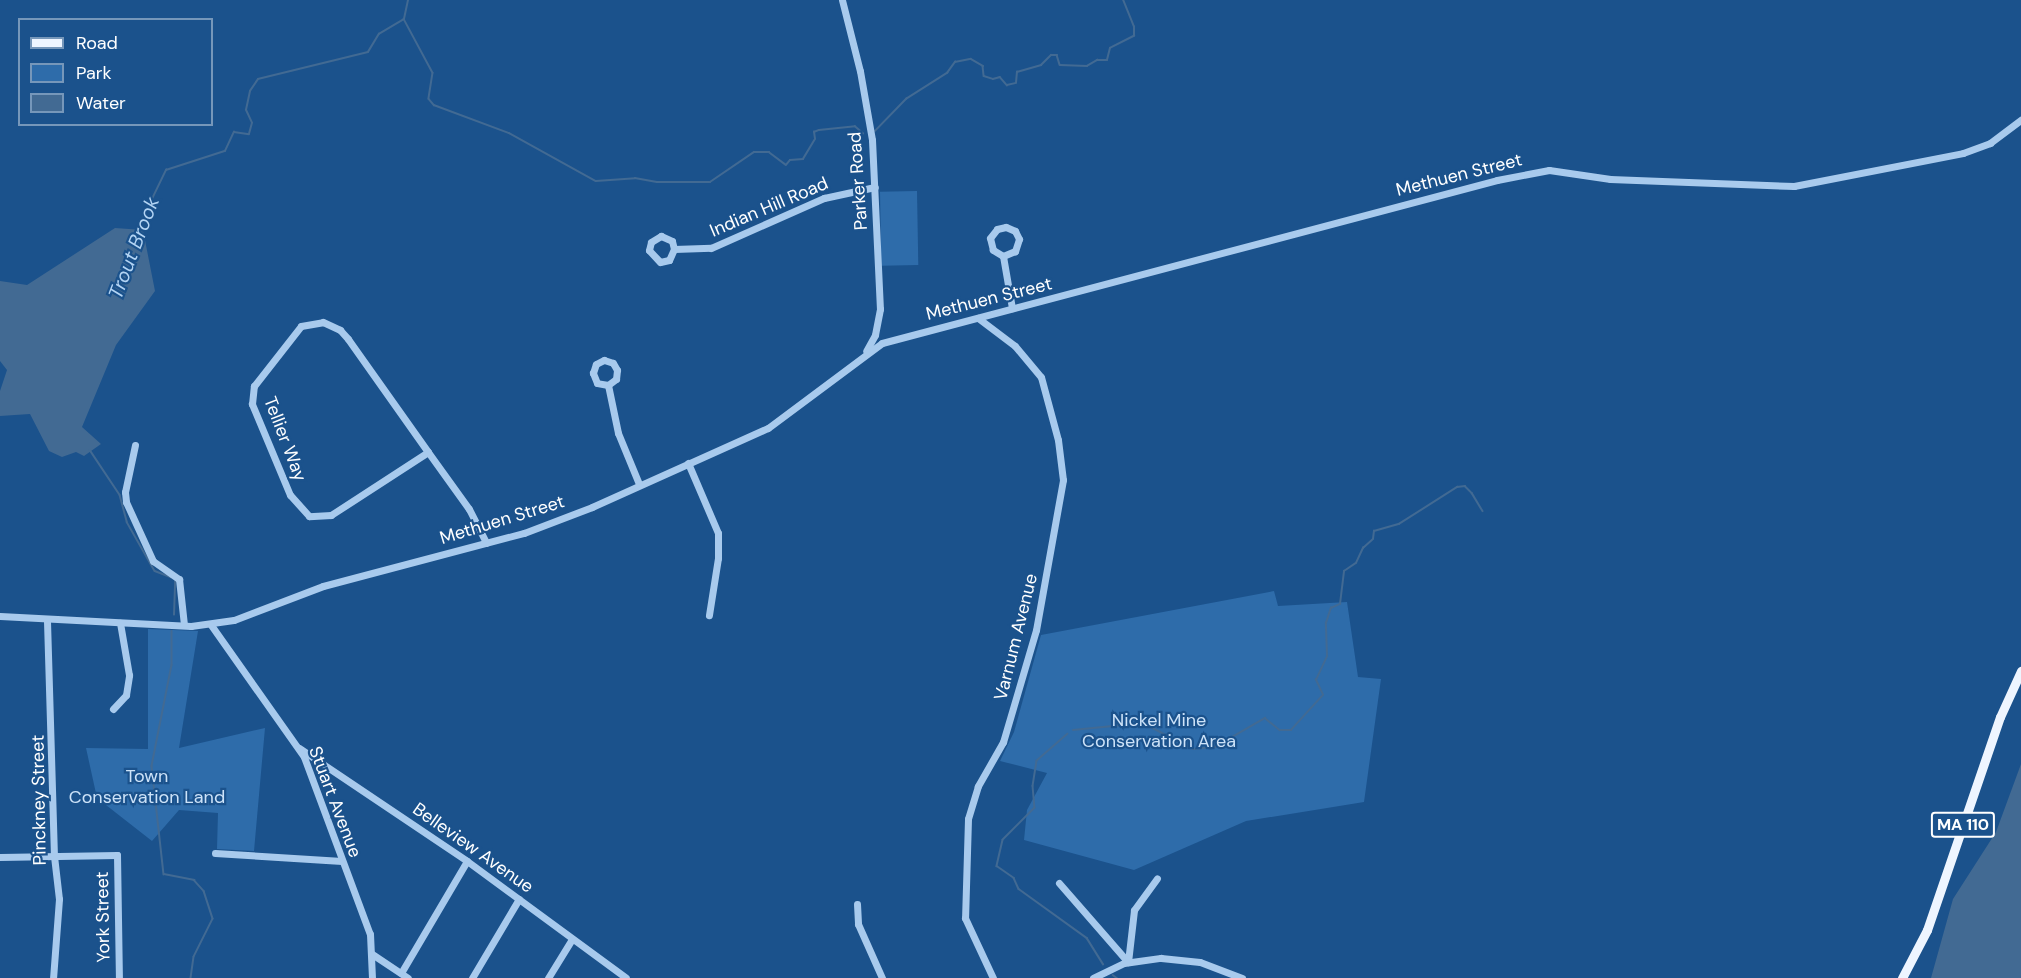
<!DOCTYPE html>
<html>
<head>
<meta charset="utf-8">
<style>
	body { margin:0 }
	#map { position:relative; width:2021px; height:978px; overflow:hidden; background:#1b528c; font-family:"DM Sans",sans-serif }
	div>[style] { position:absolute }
	.green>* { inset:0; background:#2e6caa; transform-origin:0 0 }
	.water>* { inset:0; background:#426a93 }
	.stream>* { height:1.5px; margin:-0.75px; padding:0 0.75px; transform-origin:0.75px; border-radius:0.75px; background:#426a93 }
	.minor>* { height:7px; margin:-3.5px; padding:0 3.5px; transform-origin:3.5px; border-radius:3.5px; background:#a8caed }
	.major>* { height:9px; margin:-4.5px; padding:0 4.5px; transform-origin:4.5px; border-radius:4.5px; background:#eef5ff }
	span { translate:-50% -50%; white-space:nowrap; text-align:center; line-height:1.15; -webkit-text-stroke:4.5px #1b528c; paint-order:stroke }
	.shield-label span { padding:2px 4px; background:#1b528c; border:2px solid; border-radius:4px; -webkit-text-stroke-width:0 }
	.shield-label { font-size:16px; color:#fff; font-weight:700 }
	.street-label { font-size:18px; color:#fff }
	.park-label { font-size:18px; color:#cde3f9 }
	.water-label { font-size:20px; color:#b3d4f4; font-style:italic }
	.legend { position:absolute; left:18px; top:18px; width:195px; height:108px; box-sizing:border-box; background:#1b528c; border:2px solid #7697ba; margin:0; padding:8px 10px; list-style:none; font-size:18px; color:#fff }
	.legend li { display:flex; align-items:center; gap:12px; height:30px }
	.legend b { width:30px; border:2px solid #7697ba }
</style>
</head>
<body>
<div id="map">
	<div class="green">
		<div style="left:917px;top:191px;width:74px;height:37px;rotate:89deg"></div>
		<div style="clip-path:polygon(1274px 591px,1278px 606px,1347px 602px,1358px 677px,1381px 679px,1364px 802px,1246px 821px,1134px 870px,1024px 840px,1027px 810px,1047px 773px,1000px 761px,1014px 732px,1041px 635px)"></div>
		<div style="clip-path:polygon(148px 629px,198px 631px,179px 748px,265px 728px,254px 851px,217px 849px,218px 813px,179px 810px,152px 841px,97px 798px,86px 748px,148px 749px)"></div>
	</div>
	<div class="water">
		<div style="clip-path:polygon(115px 228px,143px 230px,155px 291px,116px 345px,82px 427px,101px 444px,84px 456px,76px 452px,62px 457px,49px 451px,30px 414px,0 416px,0 391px,7px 370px,0 361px,0 281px,27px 285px)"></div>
		<div style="clip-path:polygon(2021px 764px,2021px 978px,1931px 978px,1953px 899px,1996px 832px)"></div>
	</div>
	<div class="stream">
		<div style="left:404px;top:19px;width:61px;rotate:61.8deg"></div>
		<div style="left:433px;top:73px;width:26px;rotate:99deg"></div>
		<div style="left:429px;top:99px;width:8px;rotate:50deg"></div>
		<div style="left:434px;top:105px;width:80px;rotate:20.5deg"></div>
		<div style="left:509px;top:133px;width:99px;rotate:28.9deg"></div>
		<div style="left:596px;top:181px;width:39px;rotate:-4deg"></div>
		<div style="left:635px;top:178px;width:22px;rotate:10deg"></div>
		<div style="left:657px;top:182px;width:53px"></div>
		<div style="left:710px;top:182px;width:53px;rotate:-34.3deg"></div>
		<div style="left:754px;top:152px;width:15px"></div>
		<div style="left:769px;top:152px;width:21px;rotate:37deg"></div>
		<div style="left:786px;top:165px;width:6px;rotate:-51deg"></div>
		<div style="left:790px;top:160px;width:13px;rotate:-4deg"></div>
		<div style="left:803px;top:159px;width:23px;rotate:-59deg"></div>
		<div style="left:815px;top:139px;width:7px;rotate:-98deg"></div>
		<div style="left:814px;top:132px;width:5px;rotate:-22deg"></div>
		<div style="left:819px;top:130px;width:36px;rotate:-6deg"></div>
		<div style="left:855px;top:126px;width:11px;rotate:41deg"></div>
		<div style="left:875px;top:131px;width:45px;rotate:-45.9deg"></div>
		<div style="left:906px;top:99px;width:49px;rotate:-32.4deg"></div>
		<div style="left:947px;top:73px;width:14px;rotate:-54deg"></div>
		<div style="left:955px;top:62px;width:16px;rotate:-11deg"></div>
		<div style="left:971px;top:59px;width:14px;rotate:30deg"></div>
		<div style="left:983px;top:66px;width:10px;rotate:84deg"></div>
		<div style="left:984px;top:76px;width:9px;rotate:18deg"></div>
		<div style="left:993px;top:79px;width:7px;rotate:-16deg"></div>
		<div style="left:1000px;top:77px;width:11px;rotate:49deg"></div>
		<div style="left:1007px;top:85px;width:9px;rotate:-13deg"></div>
		<div style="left:1016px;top:83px;width:11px;rotate:-85deg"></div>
		<div style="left:1017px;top:72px;width:25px;rotate:-16deg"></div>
		<div style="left:1041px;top:65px;width:14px;rotate:-45deg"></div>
		<div style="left:1051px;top:55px;width:6px"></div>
		<div style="left:1057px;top:55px;width:10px;rotate:73deg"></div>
		<div style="left:1060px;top:65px;width:27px;rotate:2deg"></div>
		<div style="left:1087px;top:66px;width:12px;rotate:-31deg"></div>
		<div style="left:1097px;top:60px;width:10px"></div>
		<div style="left:1107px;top:60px;width:12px;rotate:-76deg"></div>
		<div style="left:1110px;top:48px;width:27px;rotate:-27deg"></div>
		<div style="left:1134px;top:36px;width:9px;rotate:-90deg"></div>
		<div style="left:1134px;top:27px;width:29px;rotate:-112deg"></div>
		<div style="left:137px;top:230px;width:67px;rotate:-64.2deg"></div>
		<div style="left:166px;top:170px;width:62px;rotate:-17.9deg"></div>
		<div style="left:225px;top:151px;width:21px;rotate:-65deg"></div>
		<div style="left:234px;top:132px;width:15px;rotate:8deg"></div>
		<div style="left:249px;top:134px;width:11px;rotate:-75deg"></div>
		<div style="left:252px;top:123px;width:14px;rotate:-115deg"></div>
		<div style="left:246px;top:110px;width:19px;rotate:-78deg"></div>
		<div style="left:250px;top:91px;width:14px;rotate:-56deg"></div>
		<div style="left:258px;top:79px;width:113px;rotate:-13.8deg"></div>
		<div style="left:368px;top:52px;width:21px;rotate:-59deg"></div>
		<div style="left:379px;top:34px;width:29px;rotate:-31deg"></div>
		<div style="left:404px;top:19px;width:19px;rotate:-78deg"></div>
		<div style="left:90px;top:450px;width:54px;rotate:56.3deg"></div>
		<div style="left:120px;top:495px;width:28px;rotate:75deg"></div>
		<div style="left:127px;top:522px;width:56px;rotate:60.3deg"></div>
		<div style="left:155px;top:571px;width:17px;rotate:21deg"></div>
		<div style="left:174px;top:615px;width:36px;rotate:-88deg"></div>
		<div style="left:172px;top:631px;width:34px;rotate:90deg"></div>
		<div style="left:172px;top:665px;width:103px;rotate:101.2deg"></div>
		<div style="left:152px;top:766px;width:109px;rotate:83.7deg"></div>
		<div style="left:164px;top:874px;width:31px;rotate:11deg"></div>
		<div style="left:194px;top:880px;width:15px;rotate:48deg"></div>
		<div style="left:204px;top:891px;width:29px;rotate:72deg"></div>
		<div style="left:213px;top:919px;width:42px;rotate:116.6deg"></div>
		<div style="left:194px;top:957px;width:21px;rotate:98deg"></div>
		<div style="left:1073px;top:730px;width:70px;rotate:-5.7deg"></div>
		<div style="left:1143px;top:723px;width:56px;rotate:27.5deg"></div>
		<div style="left:1193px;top:749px;width:22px;rotate:-5deg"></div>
		<div style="left:1215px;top:747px;width:58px;rotate:-30.1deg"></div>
		<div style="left:1265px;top:718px;width:19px;rotate:39deg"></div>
		<div style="left:1280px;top:730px;width:11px"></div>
		<div style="left:1291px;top:730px;width:47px;rotate:-47.6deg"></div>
		<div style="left:1323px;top:695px;width:17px;rotate:-115deg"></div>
		<div style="left:1316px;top:680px;width:26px;rotate:-65deg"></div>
		<div style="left:1327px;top:656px;width:33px;rotate:-92deg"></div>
		<div style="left:1326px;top:623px;width:16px;rotate:-72deg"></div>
		<div style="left:1331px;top:608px;width:10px;rotate:-24deg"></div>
		<div style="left:1340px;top:604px;width:33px;rotate:-83deg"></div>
		<div style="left:1344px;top:571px;width:14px;rotate:-34deg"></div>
		<div style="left:1356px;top:563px;width:17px;rotate:-65deg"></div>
		<div style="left:1363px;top:548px;width:13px;rotate:-42deg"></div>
		<div style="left:1373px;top:539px;width:8px;rotate:-83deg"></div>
		<div style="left:1374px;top:531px;width:26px;rotate:-16deg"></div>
		<div style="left:1399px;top:524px;width:69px;rotate:-32.5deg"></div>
		<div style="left:1457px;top:487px;width:8px;rotate:-7deg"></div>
		<div style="left:1465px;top:486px;width:10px;rotate:45deg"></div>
		<div style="left:1472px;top:493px;width:21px;rotate:59deg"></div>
		<div style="left:1068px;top:734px;width:41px;rotate:138.9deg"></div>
		<div style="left:1037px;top:761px;width:25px;rotate:99deg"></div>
		<div style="left:1033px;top:786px;width:22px;rotate:85deg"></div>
		<div style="left:1035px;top:808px;width:45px;rotate:135deg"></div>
		<div style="left:1003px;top:840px;width:27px;rotate:103deg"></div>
		<div style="left:997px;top:866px;width:21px;rotate:35deg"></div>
		<div style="left:1014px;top:878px;width:12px;rotate:66deg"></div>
		<div style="left:1019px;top:889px;width:84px;rotate:35.8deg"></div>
		<div style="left:1087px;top:938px;width:31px;rotate:58deg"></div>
		<div style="left:1113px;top:975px;width:5px;rotate:37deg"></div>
	</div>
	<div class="minor">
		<div style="left:842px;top:0;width:73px;rotate:75.8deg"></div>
		<div style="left:860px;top:71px;width:70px;rotate:80.1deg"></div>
		<div style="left:872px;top:140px;width:169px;rotate:87.3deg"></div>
		<div style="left:880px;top:309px;width:26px;rotate:101deg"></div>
		<div style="left:875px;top:335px;width:18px;rotate:119deg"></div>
		<div style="left:674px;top:249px;width:12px;rotate:114deg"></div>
		<div style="left:669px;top:260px;width:9px;rotate:167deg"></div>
		<div style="left:660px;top:262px;width:16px;rotate:-133deg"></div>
		<div style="left:649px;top:250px;width:8px;rotate:-76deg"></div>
		<div style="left:651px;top:242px;width:12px;rotate:-31deg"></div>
		<div style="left:661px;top:236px;width:12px;rotate:24deg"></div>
		<div style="left:672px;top:241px;width:8px;rotate:76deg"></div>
		<div style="left:674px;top:249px;width:37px;rotate:-2deg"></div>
		<div style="left:711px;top:248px;width:124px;rotate:-23.9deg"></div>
		<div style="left:824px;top:198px;width:52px;rotate:-12.2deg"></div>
		<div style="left:1003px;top:256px;width:12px;rotate:-149deg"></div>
		<div style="left:993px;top:250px;width:12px;rotate:-104deg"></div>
		<div style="left:990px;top:238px;width:11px;rotate:-52deg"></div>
		<div style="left:997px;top:229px;width:9px;rotate:-13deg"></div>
		<div style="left:1006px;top:227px;width:10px;rotate:24deg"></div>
		<div style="left:1015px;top:231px;width:9px;rotate:63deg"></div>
		<div style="left:1019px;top:239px;width:13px;rotate:108deg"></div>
		<div style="left:1015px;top:251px;width:13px;rotate:157deg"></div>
		<div style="left:1003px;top:256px;width:53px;rotate:80.2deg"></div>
		<div style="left:978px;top:318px;width:46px;rotate:37.1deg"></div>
		<div style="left:1015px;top:346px;width:40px;rotate:50deg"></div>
		<div style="left:1041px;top:377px;width:65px;rotate:74.9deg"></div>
		<div style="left:1058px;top:440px;width:40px;rotate:82.9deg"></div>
		<div style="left:1063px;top:480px;width:152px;rotate:100.2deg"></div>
		<div style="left:1036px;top:630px;width:117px;rotate:106.4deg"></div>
		<div style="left:1003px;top:742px;width:51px;rotate:119.6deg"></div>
		<div style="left:978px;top:786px;width:34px;rotate:107deg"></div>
		<div style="left:968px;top:819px;width:99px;rotate:91.7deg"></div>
		<div style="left:965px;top:918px;width:66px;rotate:65deg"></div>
		<div style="left:608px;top:385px;width:11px;rotate:-170deg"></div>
		<div style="left:597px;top:383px;width:11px;rotate:-112deg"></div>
		<div style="left:593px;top:373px;width:9px;rotate:-72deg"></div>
		<div style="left:596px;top:364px;width:9px;rotate:-27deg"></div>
		<div style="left:604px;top:360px;width:9px;rotate:18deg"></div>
		<div style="left:613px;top:363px;width:8px;rotate:60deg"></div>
		<div style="left:617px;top:370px;width:9px;rotate:96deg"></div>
		<div style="left:616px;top:379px;width:10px;rotate:143deg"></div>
		<div style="left:608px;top:385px;width:49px;rotate:78.2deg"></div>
		<div style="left:618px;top:433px;width:55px;rotate:67.6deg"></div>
		<div style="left:135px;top:445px;width:48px;rotate:102deg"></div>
		<div style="left:125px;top:492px;width:10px;rotate:84deg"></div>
		<div style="left:126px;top:502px;width:65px;rotate:65.4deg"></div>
		<div style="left:153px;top:561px;width:32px;rotate:35deg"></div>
		<div style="left:179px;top:579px;width:46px;rotate:83.8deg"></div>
		<div style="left:428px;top:452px;width:116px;rotate:147deg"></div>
		<div style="left:331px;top:515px;width:22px;rotate:177deg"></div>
		<div style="left:309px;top:516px;width:28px;rotate:-132deg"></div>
		<div style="left:290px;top:495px;width:99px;rotate:-112.7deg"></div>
		<div style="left:252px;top:404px;width:18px;rotate:-84deg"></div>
		<div style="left:254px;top:386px;width:76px;rotate:-51.9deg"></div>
		<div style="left:301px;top:326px;width:22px;rotate:-10deg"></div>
		<div style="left:323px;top:322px;width:19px;rotate:25deg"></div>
		<div style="left:340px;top:330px;width:12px;rotate:48deg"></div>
		<div style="left:348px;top:339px;width:138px;rotate:54.7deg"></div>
		<div style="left:428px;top:452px;width:70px;rotate:54.3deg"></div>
		<div style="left:469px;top:509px;width:38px;rotate:63deg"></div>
		<div style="left:688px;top:463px;width:76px;rotate:66.8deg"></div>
		<div style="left:718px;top:533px;width:25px;rotate:90deg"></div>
		<div style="left:718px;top:558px;width:58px;rotate:99deg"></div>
		<div style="left:0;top:616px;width:191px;rotate:3deg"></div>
		<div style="left:191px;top:626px;width:43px;rotate:-7.9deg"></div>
		<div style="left:234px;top:620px;width:95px;rotate:-20.9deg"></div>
		<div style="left:323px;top:586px;width:208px;rotate:-14.8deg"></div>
		<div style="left:524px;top:533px;width:73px;rotate:-20.9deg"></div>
		<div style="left:592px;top:507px;width:193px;rotate:-24.2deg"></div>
		<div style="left:768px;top:428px;width:142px;rotate:-36.7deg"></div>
		<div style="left:882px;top:343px;width:636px;rotate:-14.84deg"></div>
		<div style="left:1497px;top:180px;width:53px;rotate:-10.9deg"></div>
		<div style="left:1549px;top:170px;width:62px;rotate:8.4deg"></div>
		<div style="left:1610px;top:179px;width:184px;rotate:2.2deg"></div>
		<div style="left:1794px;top:186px;width:172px;rotate:-11deg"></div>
		<div style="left:1963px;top:153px;width:29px;rotate:-20deg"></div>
		<div style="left:1990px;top:143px;width:39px;rotate:-37deg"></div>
		<div style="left:47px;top:621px;width:235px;rotate:88.3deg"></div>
		<div style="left:54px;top:856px;width:43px;rotate:83.4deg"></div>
		<div style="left:59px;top:899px;width:79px;rotate:94.3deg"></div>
		<div style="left:211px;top:625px;width:161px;rotate:54.8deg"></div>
		<div style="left:304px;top:757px;width:189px;rotate:69.6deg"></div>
		<div style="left:370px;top:934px;width:44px;rotate:87.4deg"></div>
		<div style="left:113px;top:709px;width:19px;rotate:-47deg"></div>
		<div style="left:126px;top:695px;width:20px;rotate:-81deg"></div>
		<div style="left:129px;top:675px;width:53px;rotate:-99.8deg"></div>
		<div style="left:299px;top:748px;width:202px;rotate:33.9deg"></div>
		<div style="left:467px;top:861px;width:197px;rotate:36.3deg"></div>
		<div style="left:215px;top:853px;width:127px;rotate:3.6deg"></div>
		<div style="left:0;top:857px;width:117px;rotate:-1deg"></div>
		<div style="left:117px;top:855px;width:123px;rotate:89.1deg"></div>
		<div style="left:1059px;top:883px;width:105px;rotate:48.9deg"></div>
		<div style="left:857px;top:904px;width:20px;rotate:87deg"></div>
		<div style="left:858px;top:924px;width:59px;rotate:66deg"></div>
		<div style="left:372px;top:954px;width:43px;rotate:33.7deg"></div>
		<div style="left:1128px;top:962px;width:52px;rotate:-83.4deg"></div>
		<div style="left:1134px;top:910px;width:39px;rotate:-54deg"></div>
		<div style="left:401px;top:973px;width:130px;rotate:-59.5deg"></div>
		<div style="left:472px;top:978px;width:92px;rotate:-59.3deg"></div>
		<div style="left:548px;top:978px;width:46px;rotate:-58.4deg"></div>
		<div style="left:1093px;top:978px;width:34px;rotate:-26deg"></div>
		<div style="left:1124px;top:963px;width:37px;rotate:-8deg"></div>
		<div style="left:1161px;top:958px;width:39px;rotate:6deg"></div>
		<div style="left:1200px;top:962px;width:45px;rotate:20.9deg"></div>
	</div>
	<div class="major">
		<div style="left:1902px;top:978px;width:54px;rotate:-62.5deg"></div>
		<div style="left:1927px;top:930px;width:225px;rotate:-71.1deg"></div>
		<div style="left:2000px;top:717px;width:51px;rotate:-65.5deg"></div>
	</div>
	<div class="shield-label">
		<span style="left:1963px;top:825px">MA 110</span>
	</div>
	<div class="street-label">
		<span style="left:1459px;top:175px;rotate:-14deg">Methuen Street</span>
		<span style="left:858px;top:181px;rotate:-94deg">Parker Road</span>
		<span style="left:769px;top:207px;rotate:-23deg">Indian Hill Road</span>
		<span style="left:989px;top:299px;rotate:-14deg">Methuen Street</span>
		<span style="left:285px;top:439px;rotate:69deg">Tellier Way</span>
		<span style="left:502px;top:520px;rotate:-17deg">Methuen Street</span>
		<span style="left:1016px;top:637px;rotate:-76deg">Varnum Avenue</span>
		<span style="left:39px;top:800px;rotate:-91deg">Pinckney Street</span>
		<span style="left:335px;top:802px;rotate:69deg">Stuart Avenue</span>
		<span style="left:473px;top:848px;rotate:35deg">Belleview Avenue</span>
		<span style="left:103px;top:917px;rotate:-91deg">York Street</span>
	</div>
	<div class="park-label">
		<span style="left:1159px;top:731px">Nickel Mine<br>Conservation Area</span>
		<span style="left:147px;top:787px">Town<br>Conservation Land</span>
	</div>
	<div class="water-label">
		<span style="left:134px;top:248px;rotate:-69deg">Trout Brook</span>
	</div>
	<ul class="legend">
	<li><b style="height:8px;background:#eef5ff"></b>Road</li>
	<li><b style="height:16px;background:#2e6caa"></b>Park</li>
	<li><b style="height:16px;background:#426a93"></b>Water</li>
	</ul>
</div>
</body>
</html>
